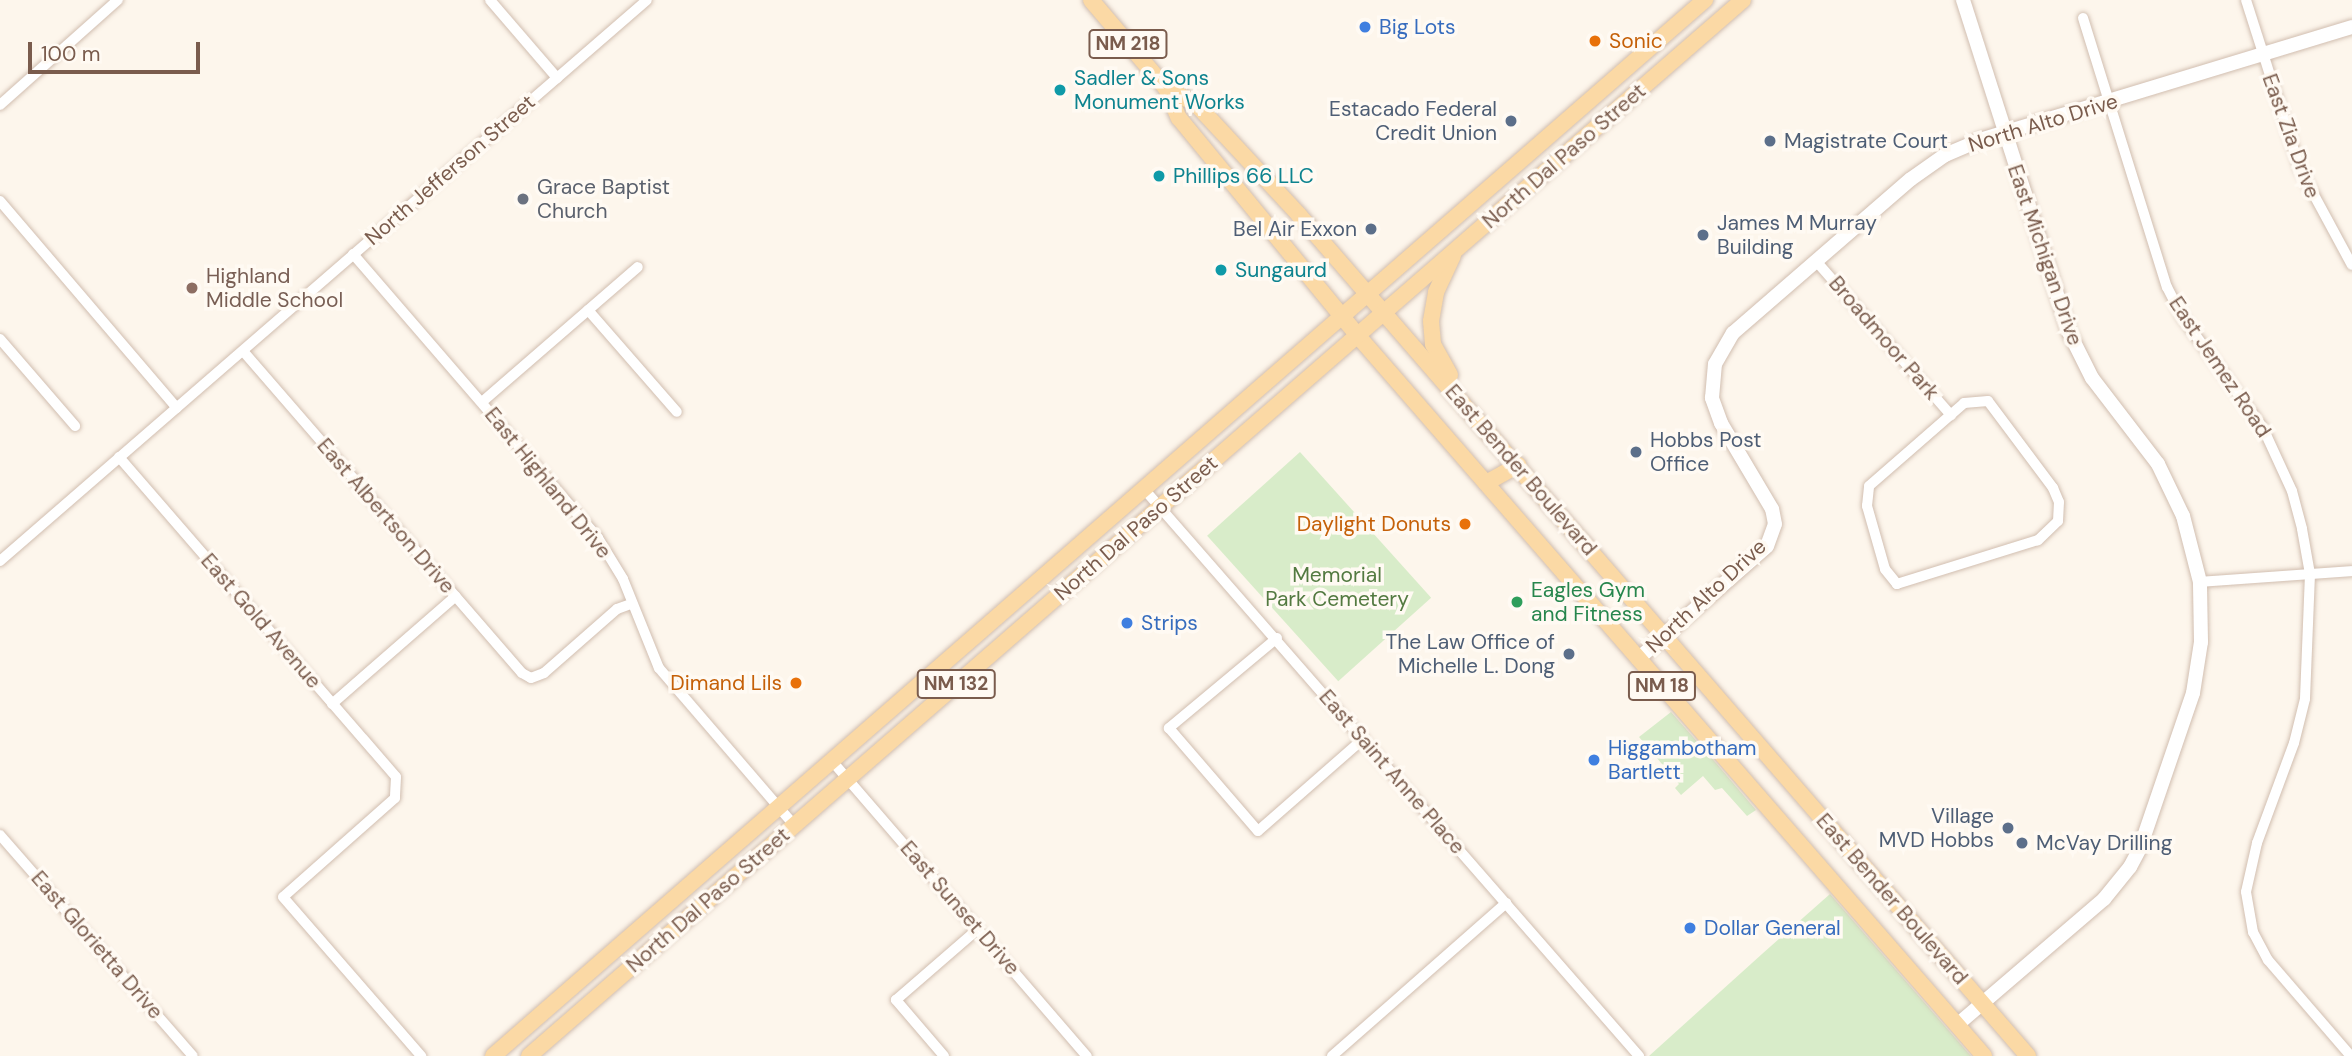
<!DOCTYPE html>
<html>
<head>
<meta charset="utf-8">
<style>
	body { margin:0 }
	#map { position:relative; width:2352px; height:1056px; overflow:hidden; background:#fdf6ec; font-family:"DM Sans",sans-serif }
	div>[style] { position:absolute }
	.green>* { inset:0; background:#d8ecc9; transform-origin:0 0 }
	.roads { filter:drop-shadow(0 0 2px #d1beb0) drop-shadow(0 0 2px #d1beb0) }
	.street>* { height:10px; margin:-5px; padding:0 5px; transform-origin:5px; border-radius:5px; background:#fff }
	.secondary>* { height:14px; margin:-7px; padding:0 7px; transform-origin:7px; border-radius:7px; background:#fff }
	.primary>* { height:16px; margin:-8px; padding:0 8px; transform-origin:8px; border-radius:8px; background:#fbd9a5 }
	.dots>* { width:19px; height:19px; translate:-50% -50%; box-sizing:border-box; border:4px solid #fffaf3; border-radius:50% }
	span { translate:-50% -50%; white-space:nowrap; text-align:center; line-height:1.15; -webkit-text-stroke:7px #fffaf3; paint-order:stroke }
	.shield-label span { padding:2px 5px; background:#fffaf3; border:2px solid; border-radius:5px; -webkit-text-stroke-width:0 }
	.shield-label { font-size:19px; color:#7a5c4d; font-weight:700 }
	.shop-label { font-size:21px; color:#366cbe }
	.left { translate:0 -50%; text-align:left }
	.food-label { font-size:21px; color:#c56008 }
	.right { translate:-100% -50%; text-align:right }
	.culture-label { font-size:21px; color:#0d838f }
	.service-label { font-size:21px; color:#4e5e75 }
	.street-label { font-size:21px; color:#7a5c4d }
	.worship-label { font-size:21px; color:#5b616d }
	.education-label { font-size:21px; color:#785e54 }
	.park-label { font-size:21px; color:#537a41 }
	.leisure-label { font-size:21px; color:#27864d }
	.scale { position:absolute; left:28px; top:42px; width:172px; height:32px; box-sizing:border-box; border:4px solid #7a5c4d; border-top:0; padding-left:9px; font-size:21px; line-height:24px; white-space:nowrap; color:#7a5c4d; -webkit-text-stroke:5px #fffaf3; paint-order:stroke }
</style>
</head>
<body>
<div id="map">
	<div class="green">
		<div style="left:1300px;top:452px;width:196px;height:125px;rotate:48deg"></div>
		<div style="clip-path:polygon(1671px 712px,1716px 763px,1756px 810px,1747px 816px,1722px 788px,1715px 790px,1703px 776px,1681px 795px,1675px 788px,1679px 784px,1639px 737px)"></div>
		<div style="clip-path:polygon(1830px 894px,1971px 1056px,1649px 1056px,1762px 954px)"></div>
	</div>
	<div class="roads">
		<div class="street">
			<div style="left:490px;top:0;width:103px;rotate:49.3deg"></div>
			<div style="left:2246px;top:0;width:177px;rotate:72.3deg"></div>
			<div style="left:2300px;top:169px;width:109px;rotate:61.6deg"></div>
			<div style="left:2083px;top:18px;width:282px;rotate:72.7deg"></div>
			<div style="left:2167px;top:287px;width:35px;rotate:63deg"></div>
			<div style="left:2183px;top:318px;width:136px;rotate:54deg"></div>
			<div style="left:2263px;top:428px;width:69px;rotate:65.3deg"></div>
			<div style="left:2292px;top:491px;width:39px;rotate:75deg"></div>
			<div style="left:2302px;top:529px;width:46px;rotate:79.9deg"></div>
			<div style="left:2310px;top:574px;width:125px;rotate:92.3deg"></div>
			<div style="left:2305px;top:699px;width:45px;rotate:104deg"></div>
			<div style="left:2294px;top:743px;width:107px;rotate:110.3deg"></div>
			<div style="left:2257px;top:843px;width:50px;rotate:102.7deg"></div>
			<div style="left:2246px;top:892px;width:41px;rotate:80.1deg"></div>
			<div style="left:2253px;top:932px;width:32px;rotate:62deg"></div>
			<div style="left:2268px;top:960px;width:127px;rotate:49.2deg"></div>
			<div style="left:0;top:105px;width:158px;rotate:-41.7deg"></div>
			<div style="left:0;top:201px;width:272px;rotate:49.5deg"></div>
			<div style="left:353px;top:254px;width:375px;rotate:49.2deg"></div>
			<div style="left:598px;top:538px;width:48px;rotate:58.6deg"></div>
			<div style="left:623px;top:579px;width:96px;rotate:68deg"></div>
			<div style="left:659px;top:668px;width:207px;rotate:49.3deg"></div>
			<div style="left:1816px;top:261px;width:205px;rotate:48.8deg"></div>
			<div style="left:588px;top:310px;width:135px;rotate:48.9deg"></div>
			<div style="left:0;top:339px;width:115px;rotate:49.2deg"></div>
			<div style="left:243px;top:351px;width:426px;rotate:49.1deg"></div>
			<div style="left:522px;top:673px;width:10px;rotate:29deg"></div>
			<div style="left:531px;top:678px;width:14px;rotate:-21deg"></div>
			<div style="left:544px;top:673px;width:97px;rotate:-41.2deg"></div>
			<div style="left:617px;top:609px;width:15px;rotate:-20deg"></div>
			<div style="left:1988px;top:401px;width:109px;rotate:53.2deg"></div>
			<div style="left:2053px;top:488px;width:15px;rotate:67deg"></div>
			<div style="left:2059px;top:502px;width:19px;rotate:93deg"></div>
			<div style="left:2058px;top:521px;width:28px;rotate:136deg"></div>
			<div style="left:2038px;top:540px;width:148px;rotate:162.7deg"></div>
			<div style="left:1897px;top:584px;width:19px;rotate:-129deg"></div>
			<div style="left:1885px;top:569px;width:66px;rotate:-105.9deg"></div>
			<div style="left:1867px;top:506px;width:20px;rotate:-84deg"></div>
			<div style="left:1869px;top:486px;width:126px;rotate:-41.1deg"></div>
			<div style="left:1964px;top:403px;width:24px;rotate:-5deg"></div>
			<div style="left:482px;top:402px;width:206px;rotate:-40.9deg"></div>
			<div style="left:119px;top:457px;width:423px;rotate:49.1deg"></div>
			<div style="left:396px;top:777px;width:21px;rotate:93deg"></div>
			<div style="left:395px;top:798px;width:149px;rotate:138.5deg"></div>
			<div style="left:283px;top:897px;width:211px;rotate:49deg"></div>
			<div style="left:1144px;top:489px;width:753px;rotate:48.88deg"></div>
			<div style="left:0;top:561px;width:856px;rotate:-40.93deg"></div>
			<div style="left:2200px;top:582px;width:152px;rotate:-4.1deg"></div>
			<div style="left:1277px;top:638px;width:141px;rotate:140.2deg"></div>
			<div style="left:1169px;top:728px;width:136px;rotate:49.2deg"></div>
			<div style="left:1258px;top:831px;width:140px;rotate:-41.2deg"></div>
			<div style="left:332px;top:704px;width:164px;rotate:-41.1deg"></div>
			<div style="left:832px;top:761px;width:390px;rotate:49.2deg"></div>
			<div style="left:0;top:835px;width:293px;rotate:48.9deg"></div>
			<div style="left:944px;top:1056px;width:74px;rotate:-130.6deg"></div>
			<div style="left:896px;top:1000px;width:108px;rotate:-40.9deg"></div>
			<div style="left:1332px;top:1056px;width:232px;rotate:-41.3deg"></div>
		</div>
		<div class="secondary">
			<div style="left:1638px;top:659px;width:171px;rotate:-41.2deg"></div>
			<div style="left:1767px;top:546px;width:23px;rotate:-70deg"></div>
			<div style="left:1775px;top:524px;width:15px;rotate:-101deg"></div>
			<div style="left:1772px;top:509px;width:100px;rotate:-120.7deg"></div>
			<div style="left:1721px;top:423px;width:27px;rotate:-110deg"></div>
			<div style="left:1712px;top:398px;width:34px;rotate:-85deg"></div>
			<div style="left:1715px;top:364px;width:36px;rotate:-60deg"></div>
			<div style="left:1733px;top:333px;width:235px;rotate:-40.9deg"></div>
			<div style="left:1911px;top:179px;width:42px;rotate:-35.2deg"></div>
			<div style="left:1945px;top:155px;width:38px;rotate:-23deg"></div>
			<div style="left:1980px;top:140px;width:389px;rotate:-16.9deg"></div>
			<div style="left:1957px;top:1025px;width:194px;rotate:-40.6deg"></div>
			<div style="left:2104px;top:899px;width:41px;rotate:-50.9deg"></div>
			<div style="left:2130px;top:867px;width:21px;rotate:-62deg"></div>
			<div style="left:2140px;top:848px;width:164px;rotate:-71.1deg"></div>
			<div style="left:2193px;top:693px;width:52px;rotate:-81.1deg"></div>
			<div style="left:2201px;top:642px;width:60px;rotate:-91deg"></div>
			<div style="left:2200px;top:582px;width:68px;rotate:-104.4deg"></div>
			<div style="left:2183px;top:516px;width:58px;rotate:-115.7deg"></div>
			<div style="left:2158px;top:464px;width:108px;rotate:-127.5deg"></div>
			<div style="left:2092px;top:378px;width:51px;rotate:-116.6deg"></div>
			<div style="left:2069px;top:332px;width:349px;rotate:-107.7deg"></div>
		</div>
		<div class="primary">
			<div style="left:1091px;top:0;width:116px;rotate:49.6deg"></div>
			<div style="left:1166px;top:88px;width:33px;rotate:67deg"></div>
			<div style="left:1179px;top:118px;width:282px;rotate:50.6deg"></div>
			<div style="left:1358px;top:336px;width:954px;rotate:48.99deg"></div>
			<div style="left:1166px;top:88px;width:34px;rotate:28deg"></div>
			<div style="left:1196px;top:104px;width:151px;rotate:47.1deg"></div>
			<div style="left:1299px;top:215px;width:1113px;rotate:49.08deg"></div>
			<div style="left:1450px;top:375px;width:35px;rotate:-119deg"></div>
			<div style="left:1433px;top:344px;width:23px;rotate:-95deg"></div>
			<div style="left:1431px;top:321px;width:29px;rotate:-80deg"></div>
			<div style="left:1436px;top:292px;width:40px;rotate:-65deg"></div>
			<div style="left:1486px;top:483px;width:37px;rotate:-29deg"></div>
			<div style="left:493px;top:1056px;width:1608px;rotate:-41.07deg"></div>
			<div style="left:529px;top:1056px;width:1609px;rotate:-41.02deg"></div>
		</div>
	</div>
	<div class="dots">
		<div style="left:1365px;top:27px;background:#3f7fe0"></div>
		<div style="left:1595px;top:41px;background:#e8710a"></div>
		<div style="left:1060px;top:90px;background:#0f9aa8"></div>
		<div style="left:1511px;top:121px;background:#5c6f8a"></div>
		<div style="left:1770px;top:141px;background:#5c6f8a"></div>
		<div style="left:1159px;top:176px;background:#0f9aa8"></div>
		<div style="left:523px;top:199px;background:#6b7280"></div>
		<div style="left:1371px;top:229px;background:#5c6f8a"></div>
		<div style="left:1703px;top:235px;background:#5c6f8a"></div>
		<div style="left:1221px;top:270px;background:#0f9aa8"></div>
		<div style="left:192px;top:288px;background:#8d6e63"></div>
		<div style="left:1636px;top:452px;background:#5c6f8a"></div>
		<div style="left:1465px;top:524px;background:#e8710a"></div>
		<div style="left:1517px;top:602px;background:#2e9e5b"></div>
		<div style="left:1127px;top:623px;background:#3f7fe0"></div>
		<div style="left:1569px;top:654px;background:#5c6f8a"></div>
		<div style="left:796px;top:683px;background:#e8710a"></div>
		<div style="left:1594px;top:760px;background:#3f7fe0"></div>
		<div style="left:2008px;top:828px;background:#5c6f8a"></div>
		<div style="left:2022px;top:843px;background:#5c6f8a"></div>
		<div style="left:1690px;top:928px;background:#3f7fe0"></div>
	</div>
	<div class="shield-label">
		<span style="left:1128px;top:44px">NM 218</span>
		<span style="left:956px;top:684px">NM 132</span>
		<span style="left:1662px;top:686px">NM 18</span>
	</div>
	<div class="shop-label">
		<span class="left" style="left:1379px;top:27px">Big Lots</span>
		<span class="left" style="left:1141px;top:623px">Strips</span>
		<span class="left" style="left:1608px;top:760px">Higgambotham<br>Bartlett</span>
		<span class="left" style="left:1704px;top:928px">Dollar General</span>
	</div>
	<div class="food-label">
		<span class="left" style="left:1609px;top:41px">Sonic</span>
		<span class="right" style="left:1451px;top:524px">Daylight Donuts</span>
		<span class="right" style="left:782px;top:683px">Dimand Lils</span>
	</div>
	<div class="culture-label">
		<span class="left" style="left:1074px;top:90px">Sadler &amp; Sons<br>Monument Works</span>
		<span class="left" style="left:1173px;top:176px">Phillips 66 LLC</span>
		<span class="left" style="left:1235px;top:270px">Sungaurd</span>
	</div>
	<div class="service-label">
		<span class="right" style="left:1497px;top:121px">Estacado Federal<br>Credit Union</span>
		<span class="left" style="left:1784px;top:141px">Magistrate Court</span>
		<span class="left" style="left:1717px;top:235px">James M Murray<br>Building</span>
		<span class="right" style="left:1357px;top:229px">Bel Air Exxon</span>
		<span class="left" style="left:1650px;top:452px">Hobbs Post<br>Office</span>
		<span class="right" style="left:1555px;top:654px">The Law Office of<br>Michelle L. Dong</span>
		<span class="right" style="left:1994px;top:828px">Village<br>MVD Hobbs</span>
		<span class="left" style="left:2036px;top:843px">McVay Drilling</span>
	</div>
	<div class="street-label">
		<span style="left:2043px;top:123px;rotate:-17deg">North Alto Drive</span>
		<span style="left:2291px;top:136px;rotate:70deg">East Zia Drive</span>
		<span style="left:1564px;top:156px;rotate:-41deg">North Dal Paso Street</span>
		<span style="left:450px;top:170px;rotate:-41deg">North Jefferson Street</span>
		<span style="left:2045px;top:255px;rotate:71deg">East Michigan Drive</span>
		<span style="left:1884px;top:338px;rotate:49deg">Broadmoor Park</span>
		<span style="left:2220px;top:367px;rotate:56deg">East Jemez Road</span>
		<span style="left:1521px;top:470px;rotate:49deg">East Bender Boulevard</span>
		<span style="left:548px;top:483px;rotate:51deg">East Highland Drive</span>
		<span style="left:386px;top:516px;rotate:49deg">East Albertson Drive</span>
		<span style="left:1136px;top:528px;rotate:-41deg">North Dal Paso Street</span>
		<span style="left:1706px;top:596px;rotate:-43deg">North Alto Drive</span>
		<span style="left:261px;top:621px;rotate:49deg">East Gold Avenue</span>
		<span style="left:1392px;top:772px;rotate:49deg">East Saint Anne Place</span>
		<span style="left:1892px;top:899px;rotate:49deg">East Bender Boulevard</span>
		<span style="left:708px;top:900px;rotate:-41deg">North Dal Paso Street</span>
		<span style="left:960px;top:908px;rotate:49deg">East Sunset Drive</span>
		<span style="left:97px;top:945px;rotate:49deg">East Glorietta Drive</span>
	</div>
	<div class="worship-label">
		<span class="left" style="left:537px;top:199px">Grace Baptist<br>Church</span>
	</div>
	<div class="education-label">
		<span class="left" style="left:206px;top:288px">Highland<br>Middle School</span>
	</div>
	<div class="park-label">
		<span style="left:1337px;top:587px">Memorial<br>Park Cemetery</span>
	</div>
	<div class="leisure-label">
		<span class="left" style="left:1531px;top:602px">Eagles Gym<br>and Fitness</span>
	</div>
	<div class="scale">100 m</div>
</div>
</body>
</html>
